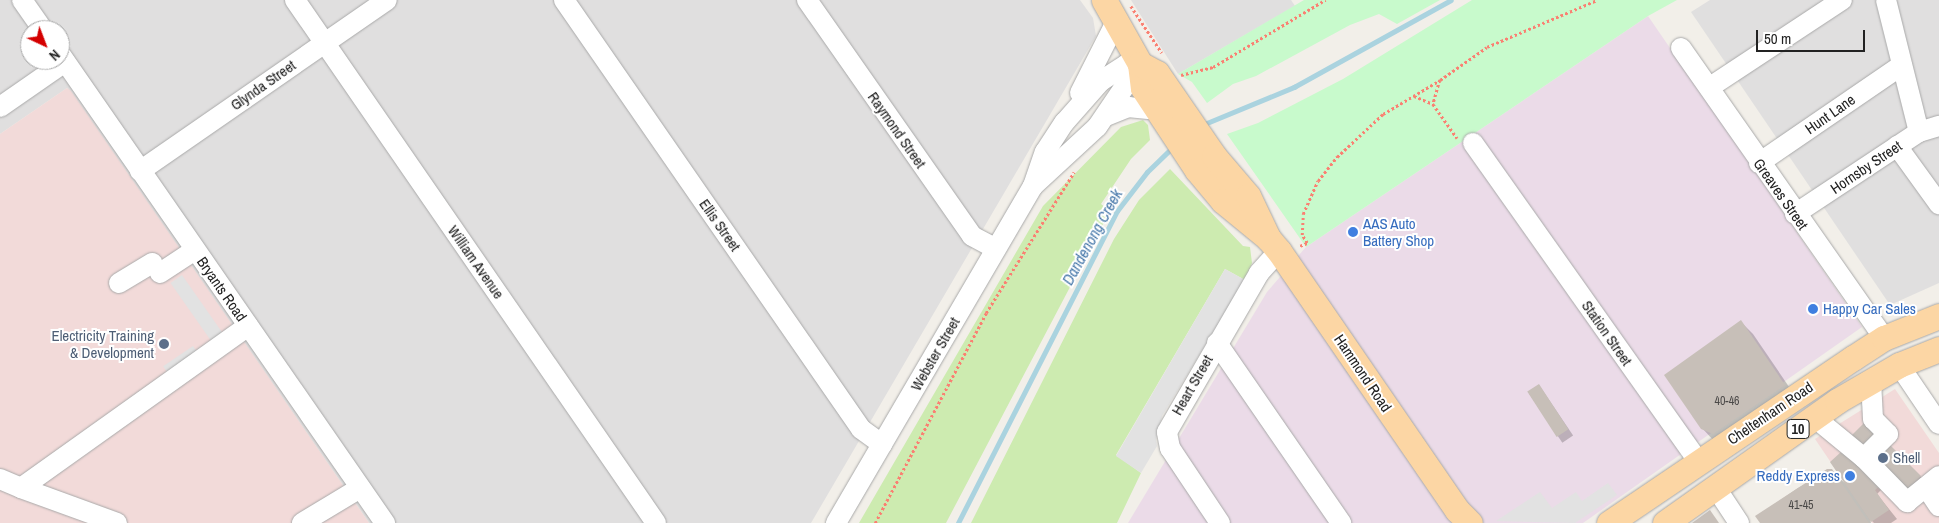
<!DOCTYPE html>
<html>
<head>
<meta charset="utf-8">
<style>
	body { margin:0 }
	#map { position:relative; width:1939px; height:523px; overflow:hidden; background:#f2efe9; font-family:"Archivo Narrow",sans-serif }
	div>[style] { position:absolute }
	.residential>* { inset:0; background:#e0dfdf }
	.commercial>* { inset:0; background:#f2dad9 }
	.industrial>* { inset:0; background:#ebdbe8 }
	.grass>* { inset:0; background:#cdebb0 }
	.park>* { inset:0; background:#c8facc }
	.parking>* { inset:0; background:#e2e2e2; transform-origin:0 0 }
	.shadow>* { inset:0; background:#0003; transform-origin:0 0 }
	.stream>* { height:4.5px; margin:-2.25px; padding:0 2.25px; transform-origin:2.25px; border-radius:2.25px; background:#aad3df }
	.building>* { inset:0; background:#c7bfb8; transform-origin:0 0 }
	.path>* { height:2.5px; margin-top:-1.25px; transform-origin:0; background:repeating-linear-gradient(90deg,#fa8072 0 2.5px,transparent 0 5px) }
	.roads { filter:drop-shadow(0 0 1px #a9a9a9) drop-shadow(0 0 1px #a9a9a9) }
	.minor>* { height:20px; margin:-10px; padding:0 10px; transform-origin:10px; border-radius:10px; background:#fff }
	.major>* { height:25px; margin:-12.5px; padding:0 12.5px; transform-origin:12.5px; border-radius:12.5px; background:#fcd6a4 }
	.dots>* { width:14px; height:14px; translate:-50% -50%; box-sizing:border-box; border:2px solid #fff; border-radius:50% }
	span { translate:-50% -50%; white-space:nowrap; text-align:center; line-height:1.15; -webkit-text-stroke:4px #fff; paint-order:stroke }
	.number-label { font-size:12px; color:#4b4948 }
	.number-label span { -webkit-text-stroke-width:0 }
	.shield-label span { padding:1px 4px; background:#fff; border:1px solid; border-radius:4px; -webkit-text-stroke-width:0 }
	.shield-label { font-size:14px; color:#222; font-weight:700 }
	.street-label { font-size:15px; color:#222 }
	.shop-label { font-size:15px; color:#366cbe }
	.left { translate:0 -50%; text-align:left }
	.right { translate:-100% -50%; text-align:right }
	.service-label { font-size:15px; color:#4e5e75 }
	.water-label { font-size:16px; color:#4a7aab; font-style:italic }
	.north { position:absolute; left:20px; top:20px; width:50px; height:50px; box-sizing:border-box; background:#fff; border:1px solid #a7a7a7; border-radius:50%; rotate:137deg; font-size:14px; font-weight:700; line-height:20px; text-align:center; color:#222 }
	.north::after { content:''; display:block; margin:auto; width:18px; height:22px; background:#d40000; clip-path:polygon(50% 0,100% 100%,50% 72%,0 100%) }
	.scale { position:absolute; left:1756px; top:30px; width:109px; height:22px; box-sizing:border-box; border:2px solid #222; border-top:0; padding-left:6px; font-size:15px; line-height:18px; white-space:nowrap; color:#222; -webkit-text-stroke:4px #fff; paint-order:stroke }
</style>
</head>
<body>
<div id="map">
	<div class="residential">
		<div style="clip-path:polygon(evenodd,0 0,1080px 0,1093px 18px,1096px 36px,811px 523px,369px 523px,70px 91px,67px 88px,0 134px,0 0,30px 30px,60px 30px,60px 60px,30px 60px,30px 30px)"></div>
		<div style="clip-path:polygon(1131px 0,1291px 0,1295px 6px,1178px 74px)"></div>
		<div style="clip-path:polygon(1710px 0,1939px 0,1939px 283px,1890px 305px,1691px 12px)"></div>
	</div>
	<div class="commercial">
		<div style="clip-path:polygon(67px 88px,71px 91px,369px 523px,0 523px,0 134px)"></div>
		<div style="clip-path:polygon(1895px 389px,1939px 453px,1939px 523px,1872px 523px,1815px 439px)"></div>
	</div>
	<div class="industrial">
		<div style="clip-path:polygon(1648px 16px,1862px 327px,1583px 523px,1128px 523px,1267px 292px,1306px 247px)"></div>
	</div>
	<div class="grass">
		<div style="clip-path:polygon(1143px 120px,1148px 125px,1150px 140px,1131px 159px,1101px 204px,1110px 211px,946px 523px,859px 523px,1043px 206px,1121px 127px)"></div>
		<div style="clip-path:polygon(1170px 169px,1243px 246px,1250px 247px,1252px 263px,1245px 280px,1225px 269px,1116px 455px,1141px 473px,1117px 523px,971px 523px,1114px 239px,1139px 200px)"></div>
	</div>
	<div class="park">
		<div style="clip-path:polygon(1304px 0,1440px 0,1397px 24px,1379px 14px,1350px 25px,1256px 76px,1233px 84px,1207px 103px,1192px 82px,1178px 74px)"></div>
		<div style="clip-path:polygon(1472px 0,1677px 0,1648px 16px,1306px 247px,1227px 134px,1258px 123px,1343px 79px)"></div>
	</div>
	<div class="parking">
		<div style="clip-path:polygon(1225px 269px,1245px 280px,1162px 416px,1156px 440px,1157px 446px,1141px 473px,1116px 456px)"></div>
		<div style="left:182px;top:275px;width:72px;height:14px;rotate:55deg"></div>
		<div style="left:193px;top:346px;width:11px;height:36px;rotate:56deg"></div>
		<div style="clip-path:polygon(1608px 483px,1617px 495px,1575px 523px,1496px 521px,1540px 492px,1552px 508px,1576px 492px,1582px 501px)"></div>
	</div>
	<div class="shadow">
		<div style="clip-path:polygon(1741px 322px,1753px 334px,1796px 397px,1714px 441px,1702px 428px)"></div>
		<div style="left:1539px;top:385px;width:61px;height:13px;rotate:56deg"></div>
		<div style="clip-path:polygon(1866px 422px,1923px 479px,1908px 495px,1892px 479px,1877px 494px,1897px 519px,1891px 523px,1874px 523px,1870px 519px,1871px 523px,1762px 523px,1757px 516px,1798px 488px,1831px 471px,1846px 484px,1841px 456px)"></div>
	</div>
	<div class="stream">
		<div style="left:1202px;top:125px;width:100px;rotate:-22.4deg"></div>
		<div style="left:1294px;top:87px;width:179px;rotate:-29deg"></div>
		<div style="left:958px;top:523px;width:350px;rotate:-63deg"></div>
		<div style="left:1117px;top:211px;width:49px;rotate:-52.4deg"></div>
		<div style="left:1147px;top:172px;width:37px;rotate:-44deg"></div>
	</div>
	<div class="building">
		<div style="clip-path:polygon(1741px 320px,1785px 385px,1713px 434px,1701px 429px,1664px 375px)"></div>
		<div style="left:1539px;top:384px;width:54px;height:14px;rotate:57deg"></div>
		<div style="clip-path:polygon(1866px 421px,1921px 476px,1904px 493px,1888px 478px,1875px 490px,1889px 510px,1871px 522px,1830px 462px,1852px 442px,1849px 438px)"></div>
		<div style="clip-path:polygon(1827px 469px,1832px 469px,1869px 523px,1760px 523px,1755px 516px)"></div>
		<div style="clip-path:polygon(1710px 510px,1719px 523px,1692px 523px)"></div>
	</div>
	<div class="path">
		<div style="left:1131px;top:6px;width:56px;rotate:56.6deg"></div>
		<div style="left:1181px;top:75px;width:33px;rotate:-14deg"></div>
		<div style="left:1213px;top:67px;width:131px;rotate:-30.9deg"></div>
		<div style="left:1440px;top:80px;width:25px;rotate:106deg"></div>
		<div style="left:1433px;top:104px;width:42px;rotate:54.8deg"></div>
		<div style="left:1414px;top:96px;width:21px;rotate:23deg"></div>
		<div style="left:1300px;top:246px;width:8px;rotate:-23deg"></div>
		<div style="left:1307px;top:243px;width:9px;rotate:-122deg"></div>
		<div style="left:1302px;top:235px;width:21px;rotate:-87deg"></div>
		<div style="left:1303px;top:214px;width:36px;rotate:-66deg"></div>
		<div style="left:1318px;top:181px;width:31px;rotate:-52deg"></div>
		<div style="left:1337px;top:157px;width:63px;rotate:-43.1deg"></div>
		<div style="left:1383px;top:114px;width:66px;rotate:-30.8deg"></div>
		<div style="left:1440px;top:80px;width:57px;rotate:-35.1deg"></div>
		<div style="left:1487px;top:47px;width:120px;rotate:-23.1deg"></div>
		<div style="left:875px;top:523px;width:238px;rotate:-62.1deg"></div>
		<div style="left:986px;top:313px;width:166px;rotate:-58deg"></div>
	</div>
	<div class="roads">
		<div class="minor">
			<div style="left:22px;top:0;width:37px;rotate:55deg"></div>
			<div style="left:295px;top:0;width:635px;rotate:55.38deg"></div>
			<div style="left:564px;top:0;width:522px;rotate:55.3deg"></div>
			<div style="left:861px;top:429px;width:26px;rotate:36deg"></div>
			<div style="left:807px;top:0;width:288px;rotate:55deg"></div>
			<div style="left:972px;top:236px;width:27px;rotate:28deg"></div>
			<div style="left:1886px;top:0;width:136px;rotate:76deg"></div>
			<div style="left:1681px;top:48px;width:354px;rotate:55deg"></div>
			<div style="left:60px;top:54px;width:571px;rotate:55.28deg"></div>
			<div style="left:1710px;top:87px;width:158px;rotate:-33.4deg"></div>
			<div style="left:1080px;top:93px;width:82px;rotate:-63.1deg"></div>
			<div style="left:0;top:107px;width:79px;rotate:-34.7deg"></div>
			<div style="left:1106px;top:116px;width:24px;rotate:-22deg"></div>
			<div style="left:1128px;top:107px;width:28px;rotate:6deg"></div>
			<div style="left:1473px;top:143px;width:390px;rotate:54.7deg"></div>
			<div style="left:1897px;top:146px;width:72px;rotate:54.1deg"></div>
			<div style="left:1759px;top:163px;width:173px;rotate:-34.4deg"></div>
			<div style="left:140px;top:171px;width:300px;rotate:-34.7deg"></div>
			<div style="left:1795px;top:214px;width:149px;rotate:-33.5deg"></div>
			<div style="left:1919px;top:132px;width:21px;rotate:-17deg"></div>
			<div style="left:160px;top:273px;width:42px;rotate:-33.3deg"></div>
			<div style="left:119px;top:283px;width:39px;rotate:-31deg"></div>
			<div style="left:1217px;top:343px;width:219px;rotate:55.4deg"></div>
			<div style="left:1899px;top:365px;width:71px;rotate:55.9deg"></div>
			<div style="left:1814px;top:417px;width:65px;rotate:39.4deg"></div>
			<div style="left:1864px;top:458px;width:62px;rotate:45.7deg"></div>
			<div style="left:1907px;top:502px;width:41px;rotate:-39.1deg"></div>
			<div style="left:1864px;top:458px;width:34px;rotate:-45deg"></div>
			<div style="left:1888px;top:434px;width:21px;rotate:-135deg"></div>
			<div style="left:1873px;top:419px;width:38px;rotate:-93deg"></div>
			<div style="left:0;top:479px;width:23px;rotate:23deg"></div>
			<div style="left:21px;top:488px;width:279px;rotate:-35.5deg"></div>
			<div style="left:1926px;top:487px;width:23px;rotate:56deg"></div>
			<div style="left:21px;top:488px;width:102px;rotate:20deg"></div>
			<div style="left:1716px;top:488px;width:42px;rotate:56.7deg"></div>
			<div style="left:302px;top:523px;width:68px;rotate:-31.1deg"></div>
			<div style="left:836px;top:523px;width:390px;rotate:-59.7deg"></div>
			<div style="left:1033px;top:186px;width:36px;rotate:-71deg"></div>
			<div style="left:1045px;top:152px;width:35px;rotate:-57deg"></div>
			<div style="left:1064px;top:123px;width:56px;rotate:-48.6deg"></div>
			<div style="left:1101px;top:81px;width:31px;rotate:-33deg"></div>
			<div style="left:1127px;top:64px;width:13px"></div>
			<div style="left:1140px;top:64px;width:76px;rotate:124.3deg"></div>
			<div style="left:1097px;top:127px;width:87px;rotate:137.3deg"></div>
			<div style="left:1220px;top:523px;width:90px;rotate:-123.7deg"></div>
			<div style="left:1170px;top:448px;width:16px;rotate:-101deg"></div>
			<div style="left:1167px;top:432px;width:184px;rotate:-59.9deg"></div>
			<div style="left:1259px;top:273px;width:30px;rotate:-48deg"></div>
		</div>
		<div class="major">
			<div style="left:1104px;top:0;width:73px;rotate:60.6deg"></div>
			<div style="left:1140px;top:64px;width:24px;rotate:83deg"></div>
			<div style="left:1143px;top:88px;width:98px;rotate:56.6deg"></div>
			<div style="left:1197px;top:170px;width:40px;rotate:50deg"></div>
			<div style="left:1223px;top:201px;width:58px;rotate:39.4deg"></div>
			<div style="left:1268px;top:238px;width:17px;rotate:50deg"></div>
			<div style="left:1279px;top:251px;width:314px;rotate:55.5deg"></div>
			<div style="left:1457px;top:510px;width:18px;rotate:45deg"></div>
			<div style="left:1140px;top:64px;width:19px;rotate:28deg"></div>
			<div style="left:1157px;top:73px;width:101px;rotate:55.5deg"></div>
			<div style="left:1214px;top:156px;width:52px;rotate:49.6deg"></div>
			<div style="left:1248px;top:196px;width:47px;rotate:64.5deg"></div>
			<div style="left:1609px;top:523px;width:295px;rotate:-34.1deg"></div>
			<div style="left:1853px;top:358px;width:37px;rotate:-33deg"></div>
			<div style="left:1884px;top:338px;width:59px;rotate:-21.8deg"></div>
			<div style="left:1665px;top:523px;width:211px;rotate:-35.3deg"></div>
			<div style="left:1837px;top:401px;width:72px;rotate:-30.1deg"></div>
			<div style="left:1899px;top:365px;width:43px;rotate:-21.8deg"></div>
		</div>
	</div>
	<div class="dots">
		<div style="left:1353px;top:232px;background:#3f7fe0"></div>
		<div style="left:1813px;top:309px;background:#3f7fe0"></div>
		<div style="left:164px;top:344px;background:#5c6f8a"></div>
		<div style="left:1883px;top:458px;background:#5c6f8a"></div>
		<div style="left:1850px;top:476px;background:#3f7fe0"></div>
	</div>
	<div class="number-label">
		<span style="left:1727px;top:402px">40-46</span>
		<span style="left:1801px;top:506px">41-45</span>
	</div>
	<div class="shield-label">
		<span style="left:1798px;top:429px">10</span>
	</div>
	<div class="street-label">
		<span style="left:263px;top:85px;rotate:-35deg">Glynda Street</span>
		<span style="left:1830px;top:114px;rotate:-35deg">Hunt Lane</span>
		<span style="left:897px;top:130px;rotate:55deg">Raymond Street</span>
		<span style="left:1866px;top:167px;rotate:-34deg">Hornsby Street</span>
		<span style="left:1781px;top:194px;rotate:55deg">Greaves Street</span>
		<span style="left:720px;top:225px;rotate:55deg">Ellis Street</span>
		<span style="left:476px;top:262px;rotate:55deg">William Avenue</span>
		<span style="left:222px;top:289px;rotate:55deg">Bryants Road</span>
		<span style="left:1607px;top:333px;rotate:55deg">Station Street</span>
		<span style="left:935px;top:354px;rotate:-60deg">Webster Street</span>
		<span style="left:1363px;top:373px;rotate:56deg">Hammond Road</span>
		<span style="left:1192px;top:385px;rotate:-60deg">Heart Street</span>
		<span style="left:1770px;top:413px;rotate:-34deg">Cheltenham Road</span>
	</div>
	<div class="shop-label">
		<span class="left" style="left:1363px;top:232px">AAS Auto<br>Battery Shop</span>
		<span class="left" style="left:1823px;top:309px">Happy Car Sales</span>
		<span class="right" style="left:1840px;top:476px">Reddy Express</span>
	</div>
	<div class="service-label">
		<span class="right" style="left:154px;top:344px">Electricity Training<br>&amp; Development</span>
		<span class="left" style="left:1893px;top:458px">Shell</span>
	</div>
	<div class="water-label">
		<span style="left:1092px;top:237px;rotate:-61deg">Dandenong Creek</span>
	</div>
	<div class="north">N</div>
	<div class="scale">50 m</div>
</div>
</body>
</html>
